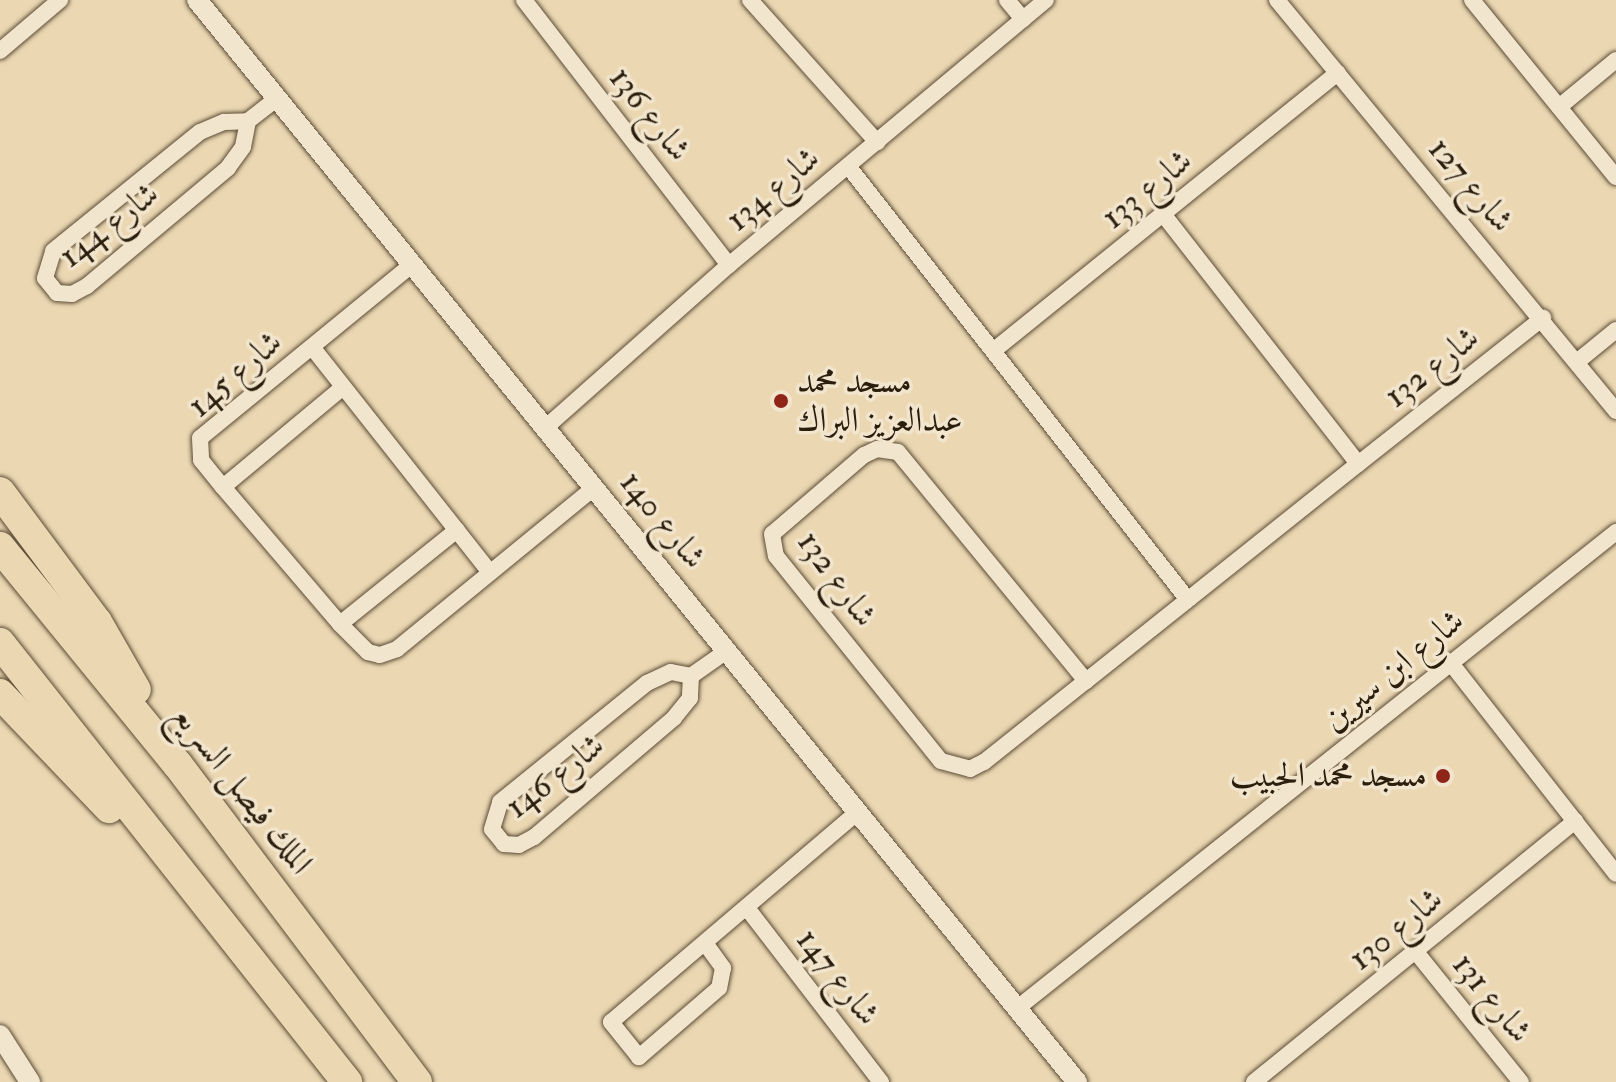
<!DOCTYPE html>
<html>
<head>
<meta charset="utf-8">
<style>
	body { margin:0 }
	#map { position:relative; width:1616px; height:1082px; overflow:hidden; background:#ebd7b2; font-family:"IM FELL Double Pica",Amiri,serif }
	div>[style] { position:absolute }
	.roads { filter:drop-shadow(0 0 2px #5b4c36) drop-shadow(0 0 2px #5b4c36) }
	.minor>* { height:16px; margin:-8px; padding:0 8px; transform-origin:8px; border-radius:8px; background:#f2e5cd }
	.tertiary>* { height:20px; margin:-10px; padding:0 10px; transform-origin:10px; border-radius:10px; background:#f2e5cd }
	.motorway>* { height:30px; margin:-15px; padding:0 15px; transform-origin:15px; border-radius:15px; background:#ebd7b2 }
	.dots>* { width:22px; height:22px; translate:-50% -50%; box-sizing:border-box; border:4px solid #f2e5cd; border-radius:50% }
	span { translate:-50% -50%; white-space:nowrap; text-align:center; line-height:1.15; -webkit-text-stroke:7px #f2e5cd; paint-order:stroke }
	.street-label { font-size:34px; color:#2b1e0d }
	.poi-label { font-size:34px; color:#2b1e0d }
	.left { translate:0 -50%; text-align:left }
	.right { translate:-100% -50%; text-align:right }
</style>
</head>
<body>
<div id="map">
	<div class="roads">
		<div class="minor">
			<div style="left:524px;top:0;width:335px;rotate:52.3deg"></div>
			<div style="left:750px;top:0;width:191px;rotate:48.2deg"></div>
			<div style="left:1007px;top:0;width:25px;rotate:50deg"></div>
			<div style="left:1277px;top:0;width:533px;rotate:50.48deg"></div>
			<div style="left:1472px;top:0;width:228px;rotate:50.9deg"></div>
			<div style="left:0;top:51px;width:79px;rotate:-40.4deg"></div>
			<div style="left:1559px;top:107px;width:74px;rotate:-39.5deg"></div>
			<div style="left:248px;top:121px;width:26px;rotate:101deg"></div>
			<div style="left:243px;top:147px;width:26px;rotate:126deg"></div>
			<div style="left:228px;top:168px;width:184px;rotate:140.1deg"></div>
			<div style="left:87px;top:286px;width:17px;rotate:152deg"></div>
			<div style="left:72px;top:294px;width:15px;rotate:-176deg"></div>
			<div style="left:57px;top:293px;width:19px;rotate:-129deg"></div>
			<div style="left:45px;top:278px;width:28px;rotate:-73deg"></div>
			<div style="left:53px;top:251px;width:189px;rotate:-39deg"></div>
			<div style="left:200px;top:132px;width:26px;rotate:-23deg"></div>
			<div style="left:224px;top:122px;width:24px;rotate:-2deg"></div>
			<div style="left:248px;top:121px;width:36px;rotate:-38deg"></div>
			<div style="left:848px;top:166px;width:551px;rotate:51.92deg"></div>
			<div style="left:1163px;top:214px;width:317px;rotate:52deg"></div>
			<div style="left:409px;top:267px;width:270px;rotate:140.7deg"></div>
			<div style="left:200px;top:438px;width:22px;rotate:87deg"></div>
			<div style="left:201px;top:460px;width:35px;rotate:51deg"></div>
			<div style="left:223px;top:487px;width:180px;rotate:49.5deg"></div>
			<div style="left:340px;top:624px;width:40px;rotate:45deg"></div>
			<div style="left:368px;top:652px;width:12px;rotate:14deg"></div>
			<div style="left:380px;top:655px;width:18px;rotate:-19deg"></div>
			<div style="left:397px;top:649px;width:256px;rotate:-39.3deg"></div>
			<div style="left:312px;top:347px;width:287px;rotate:51.7deg"></div>
			<div style="left:993px;top:351px;width:443px;rotate:-38.9deg"></div>
			<div style="left:1578px;top:361px;width:49px;rotate:-39.2deg"></div>
			<div style="left:544px;top:429px;width:247px;rotate:-41.6deg"></div>
			<div style="left:729px;top:265px;width:413px;rotate:-39.9deg"></div>
			<div style="left:223px;top:487px;width:156px;rotate:-39.8deg"></div>
			<div style="left:340px;top:624px;width:150px;rotate:-38.8deg"></div>
			<div style="left:1450px;top:662px;width:269px;rotate:51.9deg"></div>
			<div style="left:671px;top:672px;width:20px;rotate:11deg"></div>
			<div style="left:691px;top:676px;width:22px;rotate:93deg"></div>
			<div style="left:690px;top:698px;width:26px;rotate:129deg"></div>
			<div style="left:674px;top:718px;width:184px;rotate:139.6deg"></div>
			<div style="left:534px;top:837px;width:17px;rotate:152deg"></div>
			<div style="left:519px;top:845px;width:15px;rotate:-176deg"></div>
			<div style="left:504px;top:844px;width:19px;rotate:-129deg"></div>
			<div style="left:492px;top:829px;width:28px;rotate:-73deg"></div>
			<div style="left:500px;top:802px;width:189px;rotate:-39deg"></div>
			<div style="left:647px;top:683px;width:26px;rotate:-25deg"></div>
			<div style="left:691px;top:676px;width:45px;rotate:-35.1deg"></div>
			<div style="left:1086px;top:681px;width:296px;rotate:-129.4deg"></div>
			<div style="left:898px;top:452px;width:21px;rotate:-172deg"></div>
			<div style="left:877px;top:449px;width:14px;rotate:155deg"></div>
			<div style="left:864px;top:455px;width:121px;rotate:139.3deg"></div>
			<div style="left:772px;top:534px;width:22px;rotate:80deg"></div>
			<div style="left:776px;top:556px;width:263px;rotate:51.2deg"></div>
			<div style="left:941px;top:761px;width:30px;rotate:15deg"></div>
			<div style="left:970px;top:769px;width:16px;rotate:-27deg"></div>
			<div style="left:984px;top:762px;width:130px;rotate:-38.5deg"></div>
			<div style="left:1086px;top:681px;width:348px;rotate:-38.6deg"></div>
			<div style="left:1358px;top:464px;width:236px;rotate:-38.3deg"></div>
			<div style="left:747px;top:908px;width:220px;rotate:52.4deg"></div>
			<div style="left:705px;top:943px;width:31px;rotate:54deg"></div>
			<div style="left:723px;top:968px;width:20px;rotate:101deg"></div>
			<div style="left:719px;top:988px;width:106px;rotate:139.2deg"></div>
			<div style="left:639px;top:1057px;width:45px;rotate:-128.7deg"></div>
			<div style="left:611px;top:1022px;width:323px;rotate:-40.4deg"></div>
			<div style="left:1416px;top:952px;width:167px;rotate:51.1deg"></div>
			<div style="left:1020px;top:1006px;width:762px;rotate:-38.5deg"></div>
			<div style="left:1254px;top:1082px;width:414px;rotate:-39.1deg"></div>
		</div>
		<div class="tertiary">
			<div style="left:197px;top:0;width:1395px;rotate:50.88deg"></div>
			<div style="left:0;top:1035px;width:56px;rotate:57.4deg"></div>
		</div>
		<div class="motorway">
			<div style="left:0;top:492px;width:162px;rotate:53.3deg"></div>
			<div style="left:97px;top:622px;width:78px;rotate:60.2deg"></div>
			<div style="left:0;top:547px;width:281px;rotate:50.8deg"></div>
			<div style="left:178px;top:765px;width:397px;rotate:53deg"></div>
			<div style="left:0;top:643px;width:560px;rotate:51.68deg"></div>
			<div style="left:0;top:694px;width:158px;rotate:46.3deg"></div>
		</div>
	</div>
	<div class="dots">
		<div style="left:781px;top:401px;background:#8f2418"></div>
		<div style="left:1443px;top:776px;background:#8f2418"></div>
	</div>
	<div class="street-label">
		<span style="left:650px;top:114px;rotate:52deg">شارع 136</span>
		<span style="left:1471px;top:185px;rotate:50deg">شارع 127</span>
		<span style="left:773px;top:189px;rotate:-40deg">شارع 134</span>
		<span style="left:1147px;top:189px;rotate:-39deg">شارع 133</span>
		<span style="left:109px;top:225px;rotate:-38deg">شارع 144</span>
		<span style="left:1432px;top:367px;rotate:-38deg">شارع 132</span>
		<span style="left:235px;top:374px;rotate:-41deg">شارع 145</span>
		<span style="left:663px;top:520px;rotate:51deg">شارع 140</span>
		<span style="left:837px;top:579px;rotate:54deg">شارع 132</span>
		<span style="left:1393px;top:670px;rotate:-39deg">شارع ابن سيرين</span>
		<span style="left:555px;top:776px;rotate:-38deg">شارع 146</span>
		<span style="left:242px;top:789px;rotate:52deg">الملك فيصل السريع</span>
		<span style="left:1396px;top:929px;rotate:-39deg">شارع 130</span>
		<span style="left:838px;top:977px;rotate:52deg">شارع 147</span>
		<span style="left:1492px;top:998px;rotate:51deg">شارع 131</span>
	</div>
	<div class="poi-label">
		<span class="left" style="left:797px;top:401px">مسجد محمد<br>عبدالعزيز البراك</span>
		<span class="right" style="left:1427px;top:776px">مسجد محمد الحبيب</span>
	</div>
</div>
</body>
</html>
